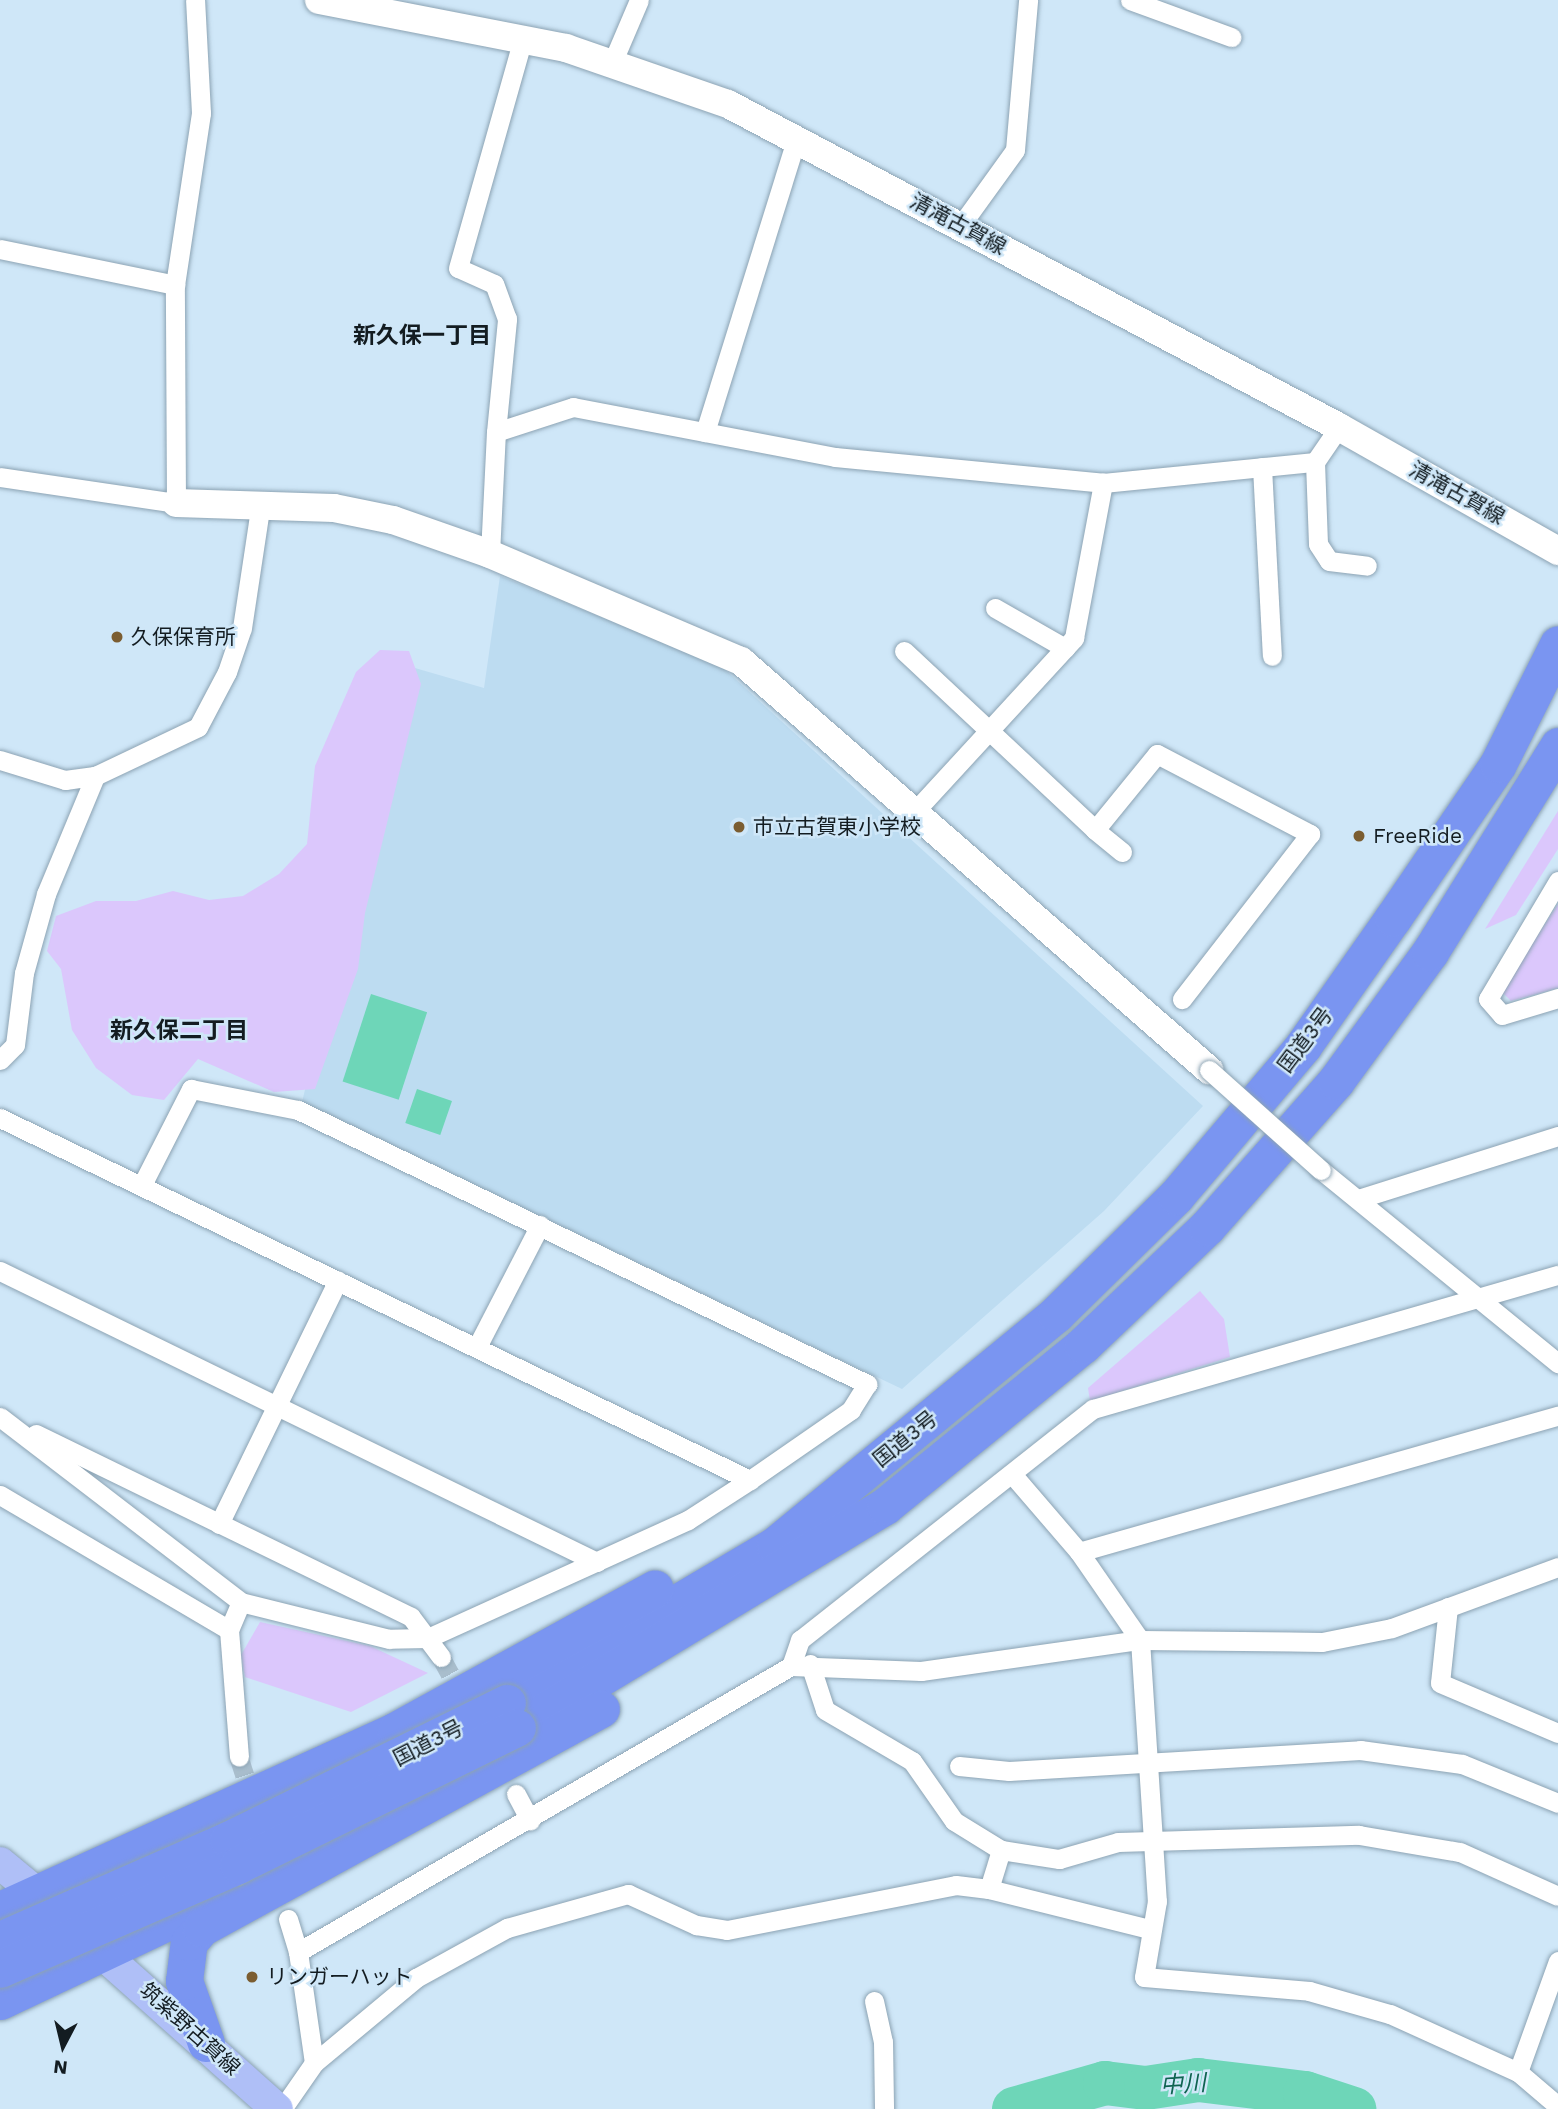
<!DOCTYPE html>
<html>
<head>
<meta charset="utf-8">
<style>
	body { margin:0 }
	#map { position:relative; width:1558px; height:2109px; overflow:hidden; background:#cfe7f8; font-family:"Work Sans","Noto Sans JP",sans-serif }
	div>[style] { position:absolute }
	.built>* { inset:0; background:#bddcf1 }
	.green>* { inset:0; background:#dbc7fc }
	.water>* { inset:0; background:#6ed6b8; transform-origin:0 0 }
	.river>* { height:44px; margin:-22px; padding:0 22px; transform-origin:22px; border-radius:22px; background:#6ed6b8 }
	.street-tunnel>* { height:19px; margin-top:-9.5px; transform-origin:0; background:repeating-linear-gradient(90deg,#a9becd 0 19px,transparent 0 29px) }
	.roads { filter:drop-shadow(0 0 2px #8ca3b3) drop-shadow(0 0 2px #8ca3b3) }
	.street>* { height:19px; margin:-9.5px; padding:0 9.5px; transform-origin:9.5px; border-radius:9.5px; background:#fff }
	.secondary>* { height:28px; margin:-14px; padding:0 14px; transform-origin:14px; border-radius:14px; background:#fff }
	.primary>* { height:32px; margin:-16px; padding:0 16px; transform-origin:16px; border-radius:16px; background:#afbff7 }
	.highway>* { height:37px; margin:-18.5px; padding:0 18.5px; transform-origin:18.5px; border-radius:18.5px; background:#7a95f1 }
	.bridges { filter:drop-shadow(0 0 2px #8ca3b3) drop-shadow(0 0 2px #8ca3b3) }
	.street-bridge>* { height:19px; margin:-9.5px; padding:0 9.5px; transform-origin:9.5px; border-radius:9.5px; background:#fff }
	.highway-bridge>* { height:37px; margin:-18.5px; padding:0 18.5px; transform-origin:18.5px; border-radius:18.5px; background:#7a95f1 }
	.dots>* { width:19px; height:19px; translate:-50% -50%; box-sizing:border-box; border:4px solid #cfe7f8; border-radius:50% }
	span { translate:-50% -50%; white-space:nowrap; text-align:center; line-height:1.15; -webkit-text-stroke:5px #cfe7f8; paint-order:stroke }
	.street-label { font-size:21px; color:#131c21 }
	.poi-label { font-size:21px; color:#131c21 }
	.left { translate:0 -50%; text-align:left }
	.neighbourhood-label { font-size:23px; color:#131c21; font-weight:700 }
	.water-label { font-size:23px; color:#0e6350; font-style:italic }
	.north { position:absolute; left:28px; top:2011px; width:70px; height:70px; -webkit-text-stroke:5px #cfe7f8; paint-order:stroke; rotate:187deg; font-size:19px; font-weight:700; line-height:28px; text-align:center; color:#131c21 }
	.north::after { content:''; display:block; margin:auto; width:24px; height:32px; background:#131c21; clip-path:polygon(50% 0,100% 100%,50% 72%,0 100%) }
</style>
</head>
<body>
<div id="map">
	<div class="built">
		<div style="clip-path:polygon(500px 576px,721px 666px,1203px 1106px,1104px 1211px,902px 1389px,302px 1102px,408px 666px,484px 688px)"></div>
	</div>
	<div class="green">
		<div style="clip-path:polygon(380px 650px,409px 651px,421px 684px,365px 913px,358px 969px,315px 1089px,274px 1092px,198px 1059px,164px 1100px,132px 1095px,96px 1068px,72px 1030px,61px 969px,47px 951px,56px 916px,96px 901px,136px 901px,173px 891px,209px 900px,243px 896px,279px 874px,307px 844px,315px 766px,356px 672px)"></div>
		<div style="clip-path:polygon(1558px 811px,1558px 849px,1516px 915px,1485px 929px)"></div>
		<div style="clip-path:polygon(1558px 904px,1558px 988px,1511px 1001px,1501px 991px)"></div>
		<div style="clip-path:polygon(1200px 1291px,1224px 1319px,1230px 1357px,1090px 1401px,1088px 1388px)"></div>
		<div style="clip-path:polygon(260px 1622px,370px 1646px,428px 1673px,351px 1712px,245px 1677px,241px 1655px)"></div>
	</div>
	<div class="water">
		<div style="left:371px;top:994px;width:59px;height:92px;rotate:18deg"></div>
		<div style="left:417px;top:1089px;width:37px;height:36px;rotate:19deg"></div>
	</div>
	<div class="river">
		<div style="left:1014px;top:2109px;width:95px;rotate:-15.9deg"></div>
		<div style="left:1105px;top:2083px;width:41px;rotate:7deg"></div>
		<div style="left:1146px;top:2088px;width:53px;rotate:-8.7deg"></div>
		<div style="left:1198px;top:2080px;width:108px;rotate:6.9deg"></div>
		<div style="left:1305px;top:2093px;width:52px;rotate:18.1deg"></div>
	</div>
	<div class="street-tunnel">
		<div style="left:441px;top:1657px;width:48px;rotate:61.3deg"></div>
		<div style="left:239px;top:1757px;width:49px;rotate:72.3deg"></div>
	</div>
	<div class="roads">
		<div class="street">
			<div style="left:1130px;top:0;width:108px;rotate:20.1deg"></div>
			<div style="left:613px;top:61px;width:66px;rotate:-66.9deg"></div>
			<div style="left:961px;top:225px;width:92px;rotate:-54.2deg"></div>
			<div style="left:1015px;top:150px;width:151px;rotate:-85deg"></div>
			<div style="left:0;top:249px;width:179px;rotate:11.6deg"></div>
			<div style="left:496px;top:432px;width:114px;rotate:-84.4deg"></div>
			<div style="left:507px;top:319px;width:37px;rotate:-110deg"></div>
			<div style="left:494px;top:284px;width:39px;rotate:-156deg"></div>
			<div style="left:458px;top:268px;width:239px;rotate:-74.2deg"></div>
			<div style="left:705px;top:432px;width:310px;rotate:-72.7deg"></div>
			<div style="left:1315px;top:462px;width:82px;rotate:87.9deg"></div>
			<div style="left:1318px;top:544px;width:20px;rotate:57deg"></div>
			<div style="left:1329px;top:561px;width:38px;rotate:7deg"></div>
			<div style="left:1262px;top:467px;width:189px;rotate:87deg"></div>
			<div style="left:0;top:477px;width:178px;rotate:8.4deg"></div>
			<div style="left:176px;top:503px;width:218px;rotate:-90.3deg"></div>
			<div style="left:175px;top:285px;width:174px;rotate:-81.4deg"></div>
			<div style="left:201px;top:113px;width:113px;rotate:-93deg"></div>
			<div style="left:490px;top:554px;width:122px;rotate:-87.2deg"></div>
			<div style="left:496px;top:432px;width:81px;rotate:-18deg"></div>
			<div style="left:573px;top:407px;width:267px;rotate:10.8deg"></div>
			<div style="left:835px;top:457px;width:269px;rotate:5.5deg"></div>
			<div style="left:1103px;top:483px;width:213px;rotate:-5.7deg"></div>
			<div style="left:1315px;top:462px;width:42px;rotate:-55.6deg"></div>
			<div style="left:995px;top:608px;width:81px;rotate:29.7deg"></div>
			<div style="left:904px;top:651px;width:262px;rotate:43.1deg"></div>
			<div style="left:0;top:760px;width:68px;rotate:17.1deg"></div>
			<div style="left:65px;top:780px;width:30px;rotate:-8deg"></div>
			<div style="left:916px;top:810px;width:234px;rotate:-47.4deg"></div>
			<div style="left:1074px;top:638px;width:158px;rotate:-79.4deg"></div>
			<div style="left:1122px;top:852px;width:35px;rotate:-141deg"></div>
			<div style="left:1095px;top:830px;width:98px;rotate:-50.8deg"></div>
			<div style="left:1157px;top:754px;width:173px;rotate:27.6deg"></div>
			<div style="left:1310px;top:834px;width:209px;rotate:127.8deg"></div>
			<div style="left:1558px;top:881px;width:137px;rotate:120.7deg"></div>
			<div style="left:1488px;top:999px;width:21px;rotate:49deg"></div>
			<div style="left:1502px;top:1015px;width:59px;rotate:-16.9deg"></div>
			<div style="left:0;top:1060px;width:21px;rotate:-45deg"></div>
			<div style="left:15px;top:1045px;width:73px;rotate:-82.9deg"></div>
			<div style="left:24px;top:973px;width:82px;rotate:-74.4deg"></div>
			<div style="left:46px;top:894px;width:128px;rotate:-67.4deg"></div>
			<div style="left:95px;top:776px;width:114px;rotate:-25.4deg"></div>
			<div style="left:198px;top:727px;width:62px;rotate:-62.2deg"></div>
			<div style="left:227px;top:672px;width:46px;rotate:-71.2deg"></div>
			<div style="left:242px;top:628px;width:126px;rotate:-81.4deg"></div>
			<div style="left:0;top:1118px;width:833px;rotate:25.77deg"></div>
			<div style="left:750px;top:1480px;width:74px;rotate:147.2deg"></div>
			<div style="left:688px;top:1520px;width:286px;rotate:155.6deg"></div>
			<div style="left:428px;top:1638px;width:39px;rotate:179deg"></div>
			<div style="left:389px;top:1639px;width:153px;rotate:-166deg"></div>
			<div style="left:241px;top:1602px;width:304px;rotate:-142.5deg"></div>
			<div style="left:1321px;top:1170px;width:306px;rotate:39.2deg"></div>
			<div style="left:142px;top:1185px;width:108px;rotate:-63deg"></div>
			<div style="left:191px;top:1089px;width:109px;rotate:11.1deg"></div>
			<div style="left:298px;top:1110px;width:632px;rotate:25.71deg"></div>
			<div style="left:867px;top:1384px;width:31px;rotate:122deg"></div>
			<div style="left:851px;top:1410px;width:123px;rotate:145.3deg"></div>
			<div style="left:1358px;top:1199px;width:210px;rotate:-17.5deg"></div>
			<div style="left:0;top:1271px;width:664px;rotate:25.99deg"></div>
			<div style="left:478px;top:1345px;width:135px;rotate:-62.7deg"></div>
			<div style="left:36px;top:1434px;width:417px;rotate:26deg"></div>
			<div style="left:411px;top:1617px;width:50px;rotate:53.1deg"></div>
			<div style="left:1012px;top:1474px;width:103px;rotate:49.3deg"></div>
			<div style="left:1079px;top:1552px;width:498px;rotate:-15.9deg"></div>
			<div style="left:0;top:1495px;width:266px;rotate:30.5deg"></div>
			<div style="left:229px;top:1630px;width:30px;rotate:-67deg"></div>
			<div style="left:219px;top:1524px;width:271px;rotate:-64deg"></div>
			<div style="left:1079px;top:1552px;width:107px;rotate:55.3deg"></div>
			<div style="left:1140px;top:1640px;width:262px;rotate:86.3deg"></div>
			<div style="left:1157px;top:1901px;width:77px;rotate:99.7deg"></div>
			<div style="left:1144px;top:1977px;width:166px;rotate:4.8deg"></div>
			<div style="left:1309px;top:1991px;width:84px;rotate:15.9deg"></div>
			<div style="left:1390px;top:2014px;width:141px;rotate:24.4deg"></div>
			<div style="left:1518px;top:2072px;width:52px;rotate:40.4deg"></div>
			<div style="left:1448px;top:1607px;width:76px;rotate:96deg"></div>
			<div style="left:1440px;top:1683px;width:128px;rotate:23deg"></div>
			<div style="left:229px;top:1630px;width:127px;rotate:85.5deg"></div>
			<div style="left:810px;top:1664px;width:48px;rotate:71.9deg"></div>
			<div style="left:825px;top:1710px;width:101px;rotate:30.4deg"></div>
			<div style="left:912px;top:1761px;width:73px;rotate:55deg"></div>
			<div style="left:954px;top:1821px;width:55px;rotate:31.7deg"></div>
			<div style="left:1001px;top:1850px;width:59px;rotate:8.8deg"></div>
			<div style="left:1059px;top:1859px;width:61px;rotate:-16.1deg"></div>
			<div style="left:1118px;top:1842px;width:241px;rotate:-1.7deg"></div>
			<div style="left:1359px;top:1835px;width:102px;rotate:9.6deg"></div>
			<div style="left:1460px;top:1852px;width:107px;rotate:24.2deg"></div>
			<div style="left:791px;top:1666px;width:28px;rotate:-71deg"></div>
			<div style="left:800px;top:1640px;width:373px;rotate:-38.3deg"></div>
			<div style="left:1093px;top:1409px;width:484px;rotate:-16.1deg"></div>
			<div style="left:959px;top:1766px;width:50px;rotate:5.7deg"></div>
			<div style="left:1009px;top:1771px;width:352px;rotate:-3.4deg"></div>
			<div style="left:1360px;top:1750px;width:103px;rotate:7.8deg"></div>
			<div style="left:1462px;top:1764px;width:104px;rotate:22.1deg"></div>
			<div style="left:516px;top:1794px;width:30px;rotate:62deg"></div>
			<div style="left:989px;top:1889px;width:166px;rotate:14deg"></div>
			<div style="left:288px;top:1919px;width:34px;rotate:73deg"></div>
			<div style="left:874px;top:2001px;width:42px;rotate:77.6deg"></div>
			<div style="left:883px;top:2042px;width:67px;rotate:89.1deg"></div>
			<div style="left:314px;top:2063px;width:133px;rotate:-39.8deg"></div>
			<div style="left:416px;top:1978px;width:104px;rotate:-28.8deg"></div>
			<div style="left:507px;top:1928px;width:126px;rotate:-15.7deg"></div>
			<div style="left:628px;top:1894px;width:75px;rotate:24.5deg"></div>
			<div style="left:696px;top:1925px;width:31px;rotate:9deg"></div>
			<div style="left:727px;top:1930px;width:233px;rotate:-11.1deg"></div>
			<div style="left:956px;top:1885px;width:33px;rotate:7deg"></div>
			<div style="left:989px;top:1889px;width:41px;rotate:-72.9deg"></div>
			<div style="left:1518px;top:2072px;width:118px;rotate:-70.2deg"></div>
			<div style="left:282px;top:2109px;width:56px;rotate:-55.2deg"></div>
			<div style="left:314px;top:2063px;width:112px;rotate:-98.2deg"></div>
			<div style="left:298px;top:1952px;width:570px;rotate:-30.12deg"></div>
			<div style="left:791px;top:1666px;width:130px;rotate:2.2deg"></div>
			<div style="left:921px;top:1671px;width:221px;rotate:-8.1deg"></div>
			<div style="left:1140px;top:1640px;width:182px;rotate:0.6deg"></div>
			<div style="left:1322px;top:1642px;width:71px;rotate:-11.3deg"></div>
			<div style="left:1392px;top:1628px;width:177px;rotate:-20.2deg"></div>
		</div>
		<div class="secondary">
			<div style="left:319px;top:0;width:252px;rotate:11deg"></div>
			<div style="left:566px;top:48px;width:171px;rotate:19.1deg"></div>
			<div style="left:728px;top:104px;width:691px;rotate:27.86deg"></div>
			<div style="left:1339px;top:427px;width:252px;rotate:29.5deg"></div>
			<div style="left:176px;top:503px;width:158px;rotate:1.8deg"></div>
			<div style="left:334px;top:508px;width:60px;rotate:11.5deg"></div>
			<div style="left:393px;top:520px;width:103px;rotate:19.3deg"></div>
			<div style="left:490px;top:554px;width:273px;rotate:23.1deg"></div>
			<div style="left:741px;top:661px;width:622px;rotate:41.15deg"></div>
		</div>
		<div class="primary">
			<div style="left:0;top:1863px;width:69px;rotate:39.7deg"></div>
			<div style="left:85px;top:1938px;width:257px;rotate:41.7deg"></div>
		</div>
		<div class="highway">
			<div style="left:507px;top:1703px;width:311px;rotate:-30.5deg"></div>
			<div style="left:775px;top:1545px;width:364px;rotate:-39.4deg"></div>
			<div style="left:1056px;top:1314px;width:168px;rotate:-44.5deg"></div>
			<div style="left:1176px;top:1196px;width:197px;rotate:-49.7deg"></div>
			<div style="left:1303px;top:1046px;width:156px;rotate:-54.9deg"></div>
			<div style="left:1393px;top:918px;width:186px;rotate:-55.7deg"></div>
			<div style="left:1498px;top:764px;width:134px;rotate:-63.4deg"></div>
			<div style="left:517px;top:1728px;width:430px;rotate:-31.1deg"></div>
			<div style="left:885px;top:1506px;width:255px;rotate:-39.1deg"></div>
			<div style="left:1083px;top:1345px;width:171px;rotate:-43.6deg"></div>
			<div style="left:1207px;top:1227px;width:195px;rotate:-48.5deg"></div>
			<div style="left:1336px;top:1081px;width:160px;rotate:-53.9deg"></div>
			<div style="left:1430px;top:952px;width:243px;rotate:-58.1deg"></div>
			<div style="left:0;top:1910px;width:435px;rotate:-24.4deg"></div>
			<div style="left:396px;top:1730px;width:295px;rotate:-28.7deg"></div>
			<div style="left:0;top:2001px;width:246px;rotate:-25.3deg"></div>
			<div style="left:206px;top:2043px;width:66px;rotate:-109.5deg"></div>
			<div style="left:184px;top:1981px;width:39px;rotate:-83deg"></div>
			<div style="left:189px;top:1942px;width:18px;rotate:-49deg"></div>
			<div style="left:201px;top:1928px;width:456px;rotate:-28.7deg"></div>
		</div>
	</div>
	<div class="bridges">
		<div class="street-bridge">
			<div style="left:1209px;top:1070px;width:150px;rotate:41.8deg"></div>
		</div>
		<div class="highway-bridge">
			<div style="left:0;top:1940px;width:249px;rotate:-23.7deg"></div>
			<div style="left:228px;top:1840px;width:311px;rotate:-26.2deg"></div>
			<div style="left:0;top:1969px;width:260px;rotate:-23.6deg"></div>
			<div style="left:238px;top:1865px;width:311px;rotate:-26.2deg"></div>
		</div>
	</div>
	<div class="dots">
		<div style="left:117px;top:637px;background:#7b5d31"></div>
		<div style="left:739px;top:827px;background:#7b5d31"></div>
		<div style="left:1359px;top:836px;background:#7b5d31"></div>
		<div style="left:252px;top:1977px;background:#7b5d31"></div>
	</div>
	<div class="street-label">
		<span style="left:958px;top:224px;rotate:28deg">清滝古賀線</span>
		<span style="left:1457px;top:493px;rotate:29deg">清滝古賀線</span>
		<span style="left:1305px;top:1040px;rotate:-53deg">国道3号</span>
		<span style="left:905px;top:1439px;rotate:-39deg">国道3号</span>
		<span style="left:428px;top:1743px;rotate:-27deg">国道3号</span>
		<span style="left:190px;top:2029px;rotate:42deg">筑紫野古賀線</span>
	</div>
	<div class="poi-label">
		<span class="left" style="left:131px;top:637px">久保保育所</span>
		<span class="left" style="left:753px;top:827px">市立古賀東小学校</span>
		<span class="left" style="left:1373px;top:836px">FreeRide</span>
		<span class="left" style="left:266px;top:1977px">リンガーハット</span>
	</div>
	<div class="neighbourhood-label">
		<span style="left:422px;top:336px">新久保一丁目</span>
		<span style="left:179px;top:1031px">新久保二丁目</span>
	</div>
	<div class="water-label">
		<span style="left:1183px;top:2085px;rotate:-4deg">中川</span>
	</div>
	<div class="north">N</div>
</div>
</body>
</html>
